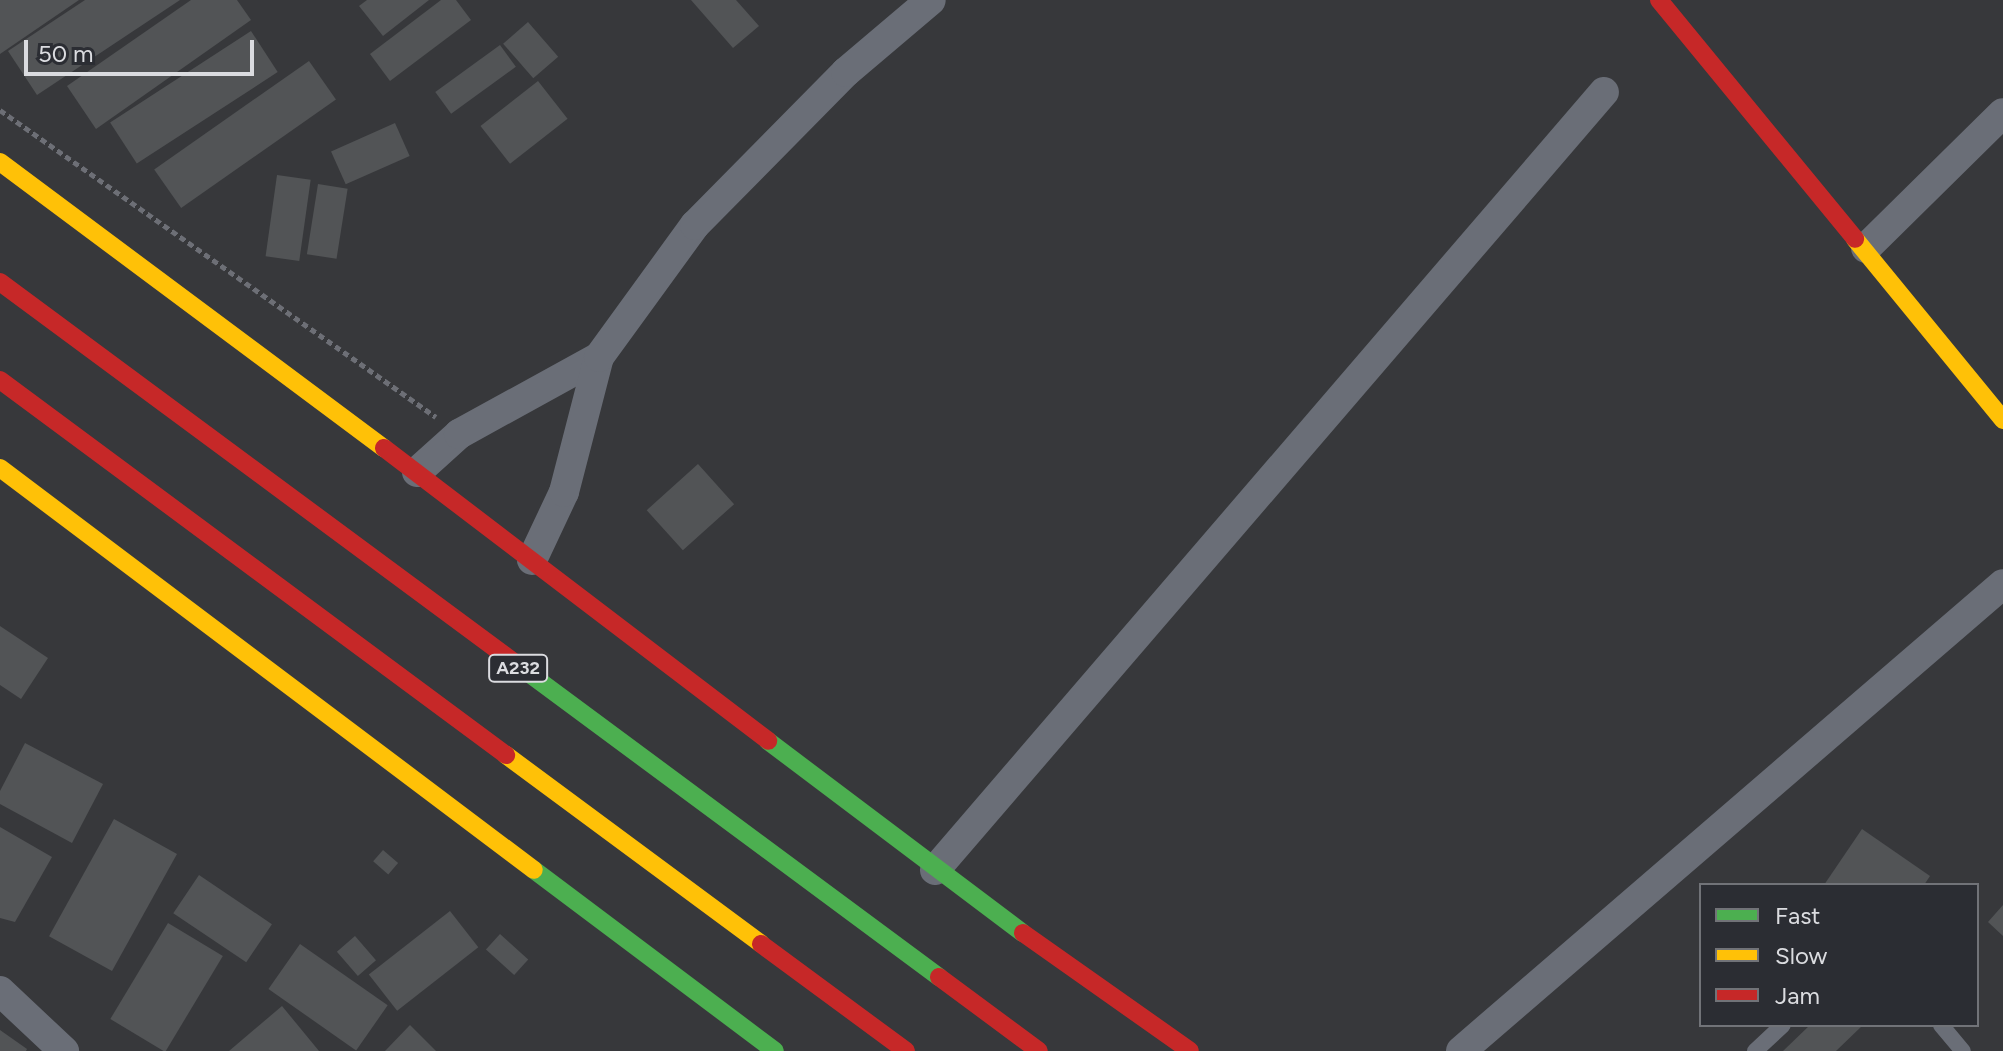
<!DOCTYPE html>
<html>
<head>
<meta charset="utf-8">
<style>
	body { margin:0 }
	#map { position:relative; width:2003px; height:1051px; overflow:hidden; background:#37383b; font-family:Figtree,sans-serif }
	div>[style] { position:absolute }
	.building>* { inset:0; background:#525456; transform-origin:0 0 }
	.path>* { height:5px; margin-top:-2.5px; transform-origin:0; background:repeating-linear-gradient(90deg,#6d6f76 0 6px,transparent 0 10px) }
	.lane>* { height:16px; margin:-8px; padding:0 8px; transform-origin:8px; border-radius:8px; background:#6a6e77 }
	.street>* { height:30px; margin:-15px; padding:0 15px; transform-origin:15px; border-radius:15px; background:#6a6e77 }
	.fast>* { height:18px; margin:-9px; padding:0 9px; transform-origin:9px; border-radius:9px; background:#4caf50 }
	.slow>* { height:18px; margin:-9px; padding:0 9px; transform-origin:9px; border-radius:9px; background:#ffc107 }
	.jam>* { height:18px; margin:-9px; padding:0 9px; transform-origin:9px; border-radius:9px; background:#c62828 }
	span { translate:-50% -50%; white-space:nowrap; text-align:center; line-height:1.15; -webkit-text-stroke:7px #2b2d33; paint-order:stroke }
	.shield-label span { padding:2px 6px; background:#2b2d33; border:2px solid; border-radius:6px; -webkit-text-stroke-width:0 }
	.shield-label { font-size:18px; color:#dbdce0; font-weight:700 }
	.legend { position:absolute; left:1699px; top:883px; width:280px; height:144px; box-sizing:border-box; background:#2b2d33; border:2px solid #717378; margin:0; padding:10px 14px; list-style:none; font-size:24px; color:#dbdce0 }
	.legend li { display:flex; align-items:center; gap:16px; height:40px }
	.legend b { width:40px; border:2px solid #717378 }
	.scale { position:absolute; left:24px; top:40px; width:230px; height:36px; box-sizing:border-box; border:4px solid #dbdce0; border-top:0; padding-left:10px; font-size:24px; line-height:28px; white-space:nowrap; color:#dbdce0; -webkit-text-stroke:6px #2b2d33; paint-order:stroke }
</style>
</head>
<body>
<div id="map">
	<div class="building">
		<div style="clip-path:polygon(0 0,79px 0,0 54px)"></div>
		<div style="clip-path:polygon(85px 0,180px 0,37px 95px,8px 51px)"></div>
		<div style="clip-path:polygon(191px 0,237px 0,251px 20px,96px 129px,67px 86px)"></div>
		<div style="clip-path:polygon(367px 0,429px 0,383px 36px,359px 6px)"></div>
		<div style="clip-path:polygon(441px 0,456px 0,471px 20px,390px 81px,370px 54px)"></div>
		<div style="clip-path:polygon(691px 0,736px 0,759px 26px,733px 48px)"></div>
		<div style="left:528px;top:22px;width:46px;height:33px;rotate:49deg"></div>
		<div style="left:251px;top:31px;width:49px;height:168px;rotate:57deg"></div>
		<div style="left:500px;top:45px;width:27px;height:80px;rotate:54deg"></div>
		<div style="left:309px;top:61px;width:47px;height:189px;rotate:55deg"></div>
		<div style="left:538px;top:81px;width:48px;height:73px;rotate:52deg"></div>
		<div style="left:395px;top:123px;width:36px;height:70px;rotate:66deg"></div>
		<div style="left:277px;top:175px;width:34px;height:82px;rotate:8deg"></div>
		<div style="left:318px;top:184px;width:30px;height:71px;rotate:9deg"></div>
		<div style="left:698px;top:464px;width:54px;height:69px;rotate:48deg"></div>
		<div style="clip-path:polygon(0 626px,48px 658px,21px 699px,0 685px)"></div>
		<div style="clip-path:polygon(25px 743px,103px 784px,72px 843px,0 804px,0 791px)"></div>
		<div style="left:114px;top:819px;width:72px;height:134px;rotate:29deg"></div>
		<div style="clip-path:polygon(0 827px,52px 857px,15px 922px,0 918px)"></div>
		<div style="clip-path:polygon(1862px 829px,1930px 876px,1924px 885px,1824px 885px)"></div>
		<div style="left:383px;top:850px;width:20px;height:15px;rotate:41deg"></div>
		<div style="left:199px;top:875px;width:88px;height:46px;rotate:34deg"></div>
		<div style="clip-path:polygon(2003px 905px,2003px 936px,1988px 922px)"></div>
		<div style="left:450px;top:911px;width:46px;height:103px;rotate:52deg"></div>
		<div style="left:168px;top:923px;width:64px;height:112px;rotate:31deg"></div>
		<div style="left:500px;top:934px;width:38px;height:21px;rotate:42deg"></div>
		<div style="left:355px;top:936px;width:32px;height:24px;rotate:49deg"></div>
		<div style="left:300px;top:944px;width:107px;height:55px;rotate:35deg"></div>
		<div style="clip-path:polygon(282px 1006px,319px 1051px,229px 1051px)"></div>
		<div style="clip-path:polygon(410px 1025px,436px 1051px,385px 1051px)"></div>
		<div style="clip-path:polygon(1810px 1025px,1863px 1025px,1836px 1051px,1783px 1051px)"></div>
		<div style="clip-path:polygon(0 1030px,27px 1049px,26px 1051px,0 1051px)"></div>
	</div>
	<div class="path">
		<div style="left:0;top:110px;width:533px;rotate:35.15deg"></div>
	</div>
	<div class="lane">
		<div style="left:1941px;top:1025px;width:34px;rotate:50deg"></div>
		<div style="left:1755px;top:1051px;width:38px;rotate:-43deg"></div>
	</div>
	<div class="street">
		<div style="left:1866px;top:248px;width:192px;rotate:-44.6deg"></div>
		<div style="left:417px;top:472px;width:57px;rotate:-42.1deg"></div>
		<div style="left:459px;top:434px;width:160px;rotate:-28.8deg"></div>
		<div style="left:532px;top:560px;width:75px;rotate:-64.8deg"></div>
		<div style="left:564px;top:492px;width:139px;rotate:-75.5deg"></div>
		<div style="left:599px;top:357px;width:163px;rotate:-54deg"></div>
		<div style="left:695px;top:225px;width:215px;rotate:-45.4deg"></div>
		<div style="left:846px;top:72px;width:111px;rotate:-40.3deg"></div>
		<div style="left:935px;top:870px;width:1026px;rotate:-49.31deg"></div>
		<div style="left:0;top:991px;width:88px;rotate:43.2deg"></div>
		<div style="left:1461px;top:1051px;width:715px;rotate:-40.75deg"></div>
	</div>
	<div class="fast">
		<div style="left:515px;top:663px;width:528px;rotate:36.52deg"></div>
		<div style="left:768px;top:741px;width:319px;rotate:37deg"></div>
		<div style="left:534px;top:870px;width:301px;rotate:36.9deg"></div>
	</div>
	<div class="slow">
		<div style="left:0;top:162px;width:479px;rotate:36.7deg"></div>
		<div style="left:1855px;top:239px;width:234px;rotate:50.7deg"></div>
		<div style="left:0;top:468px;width:668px;rotate:36.97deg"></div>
		<div style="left:506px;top:755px;width:317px;rotate:36.5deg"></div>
	</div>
	<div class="jam">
		<div style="left:1659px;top:0;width:309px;rotate:50.6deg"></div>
		<div style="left:0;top:282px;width:641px;rotate:36.49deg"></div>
		<div style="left:0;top:380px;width:630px;rotate:36.54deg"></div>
		<div style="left:384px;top:448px;width:483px;rotate:37.3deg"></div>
		<div style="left:1023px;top:933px;width:204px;rotate:35.2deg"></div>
		<div style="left:761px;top:944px;width:180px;rotate:36.4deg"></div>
		<div style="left:939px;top:977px;width:124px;rotate:36.5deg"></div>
	</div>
	<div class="shield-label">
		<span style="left:518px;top:668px">A232</span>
	</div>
	<ul class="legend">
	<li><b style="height:10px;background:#4caf50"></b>Fast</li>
	<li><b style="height:10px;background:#ffc107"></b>Slow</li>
	<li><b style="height:10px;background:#c62828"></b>Jam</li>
	</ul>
	<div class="scale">50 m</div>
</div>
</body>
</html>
